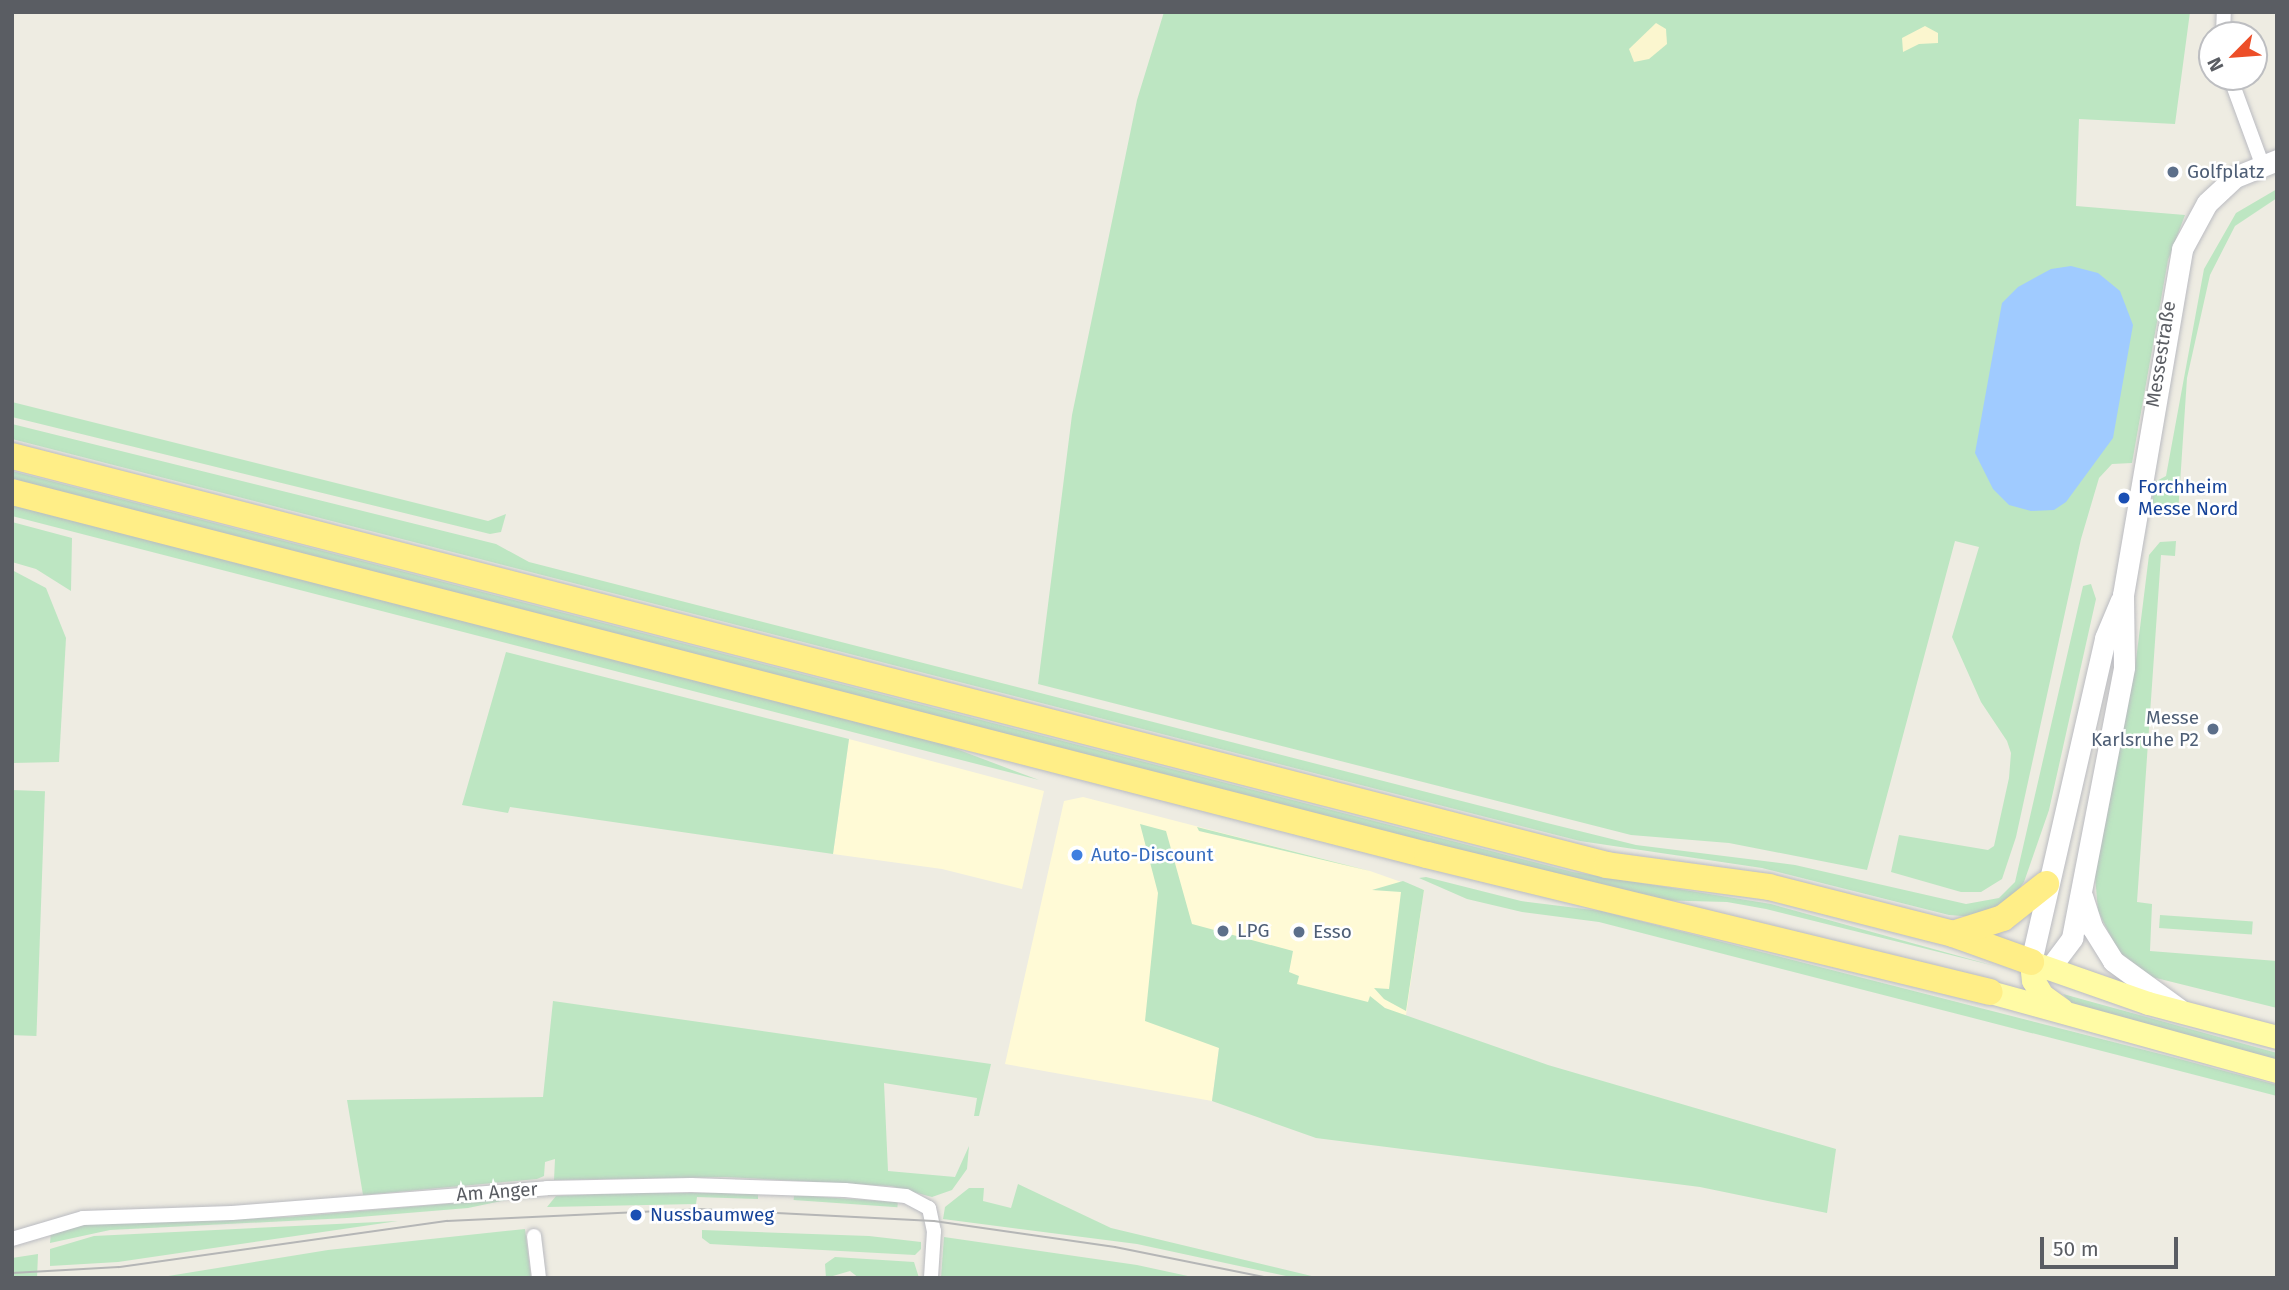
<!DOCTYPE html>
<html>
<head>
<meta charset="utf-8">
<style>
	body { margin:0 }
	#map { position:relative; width:2289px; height:1290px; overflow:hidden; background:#eeece2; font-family:"Fira Sans",sans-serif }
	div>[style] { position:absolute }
	.commercial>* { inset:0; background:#fffad6 }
	.green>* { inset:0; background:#bde6c2; transform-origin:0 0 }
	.sand>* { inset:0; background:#fbf6cf }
	.water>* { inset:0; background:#a0cbff }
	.roads { filter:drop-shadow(0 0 2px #babbc1) drop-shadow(0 0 2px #babbc1) }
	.street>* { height:14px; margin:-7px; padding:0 7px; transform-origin:7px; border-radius:7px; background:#fff }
	.secondary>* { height:21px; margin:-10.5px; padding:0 10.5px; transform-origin:10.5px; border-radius:10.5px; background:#fff }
	.primary>* { height:23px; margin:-11.5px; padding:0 11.5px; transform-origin:11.5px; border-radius:11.5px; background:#fffba5 }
	.highway>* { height:26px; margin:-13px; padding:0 13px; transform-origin:13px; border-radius:13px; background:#ffee87 }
	.tram>* { height:2px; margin:-1px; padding:0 1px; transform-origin:1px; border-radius:1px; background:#b5b6b6 }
	.dots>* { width:19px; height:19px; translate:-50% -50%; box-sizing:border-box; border:4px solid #fff; border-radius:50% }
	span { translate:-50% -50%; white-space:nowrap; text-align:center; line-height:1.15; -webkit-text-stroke:5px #fff; paint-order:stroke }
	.service-label { font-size:19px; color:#4e5e75 }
	.left { translate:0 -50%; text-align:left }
	.right { translate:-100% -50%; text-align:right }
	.street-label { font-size:19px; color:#5a5d63 }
	.transit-label { font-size:19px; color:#164399 }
	.shop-label { font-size:19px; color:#366cbe }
	.frame { position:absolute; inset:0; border:14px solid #5a5d63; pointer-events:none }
	.north { position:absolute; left:2198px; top:21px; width:70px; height:70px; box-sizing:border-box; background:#fff; border:2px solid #bdbec1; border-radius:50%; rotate:245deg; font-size:19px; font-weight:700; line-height:28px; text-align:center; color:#5a5d63 }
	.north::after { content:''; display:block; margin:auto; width:24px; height:32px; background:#ed4e28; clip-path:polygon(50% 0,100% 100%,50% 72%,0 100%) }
	.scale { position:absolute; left:2040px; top:1237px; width:138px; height:32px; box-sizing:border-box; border:4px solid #5a5d63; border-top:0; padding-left:9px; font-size:21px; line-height:24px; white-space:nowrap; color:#5a5d63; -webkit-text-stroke:5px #fff; paint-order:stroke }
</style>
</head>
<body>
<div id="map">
	<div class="commercial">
		<div style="clip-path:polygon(849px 739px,1044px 791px,1022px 889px,942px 869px,833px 854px)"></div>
		<div style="clip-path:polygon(1083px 797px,1370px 871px,1424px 890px,1406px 1015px,1153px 968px,1152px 988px,1219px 1048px,1212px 1101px,1005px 1064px,1064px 801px)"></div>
	</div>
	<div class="green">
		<div style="clip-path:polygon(1164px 12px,2190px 12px,2175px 124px,2079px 119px,2076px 206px,2185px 215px,2168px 260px,2132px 463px,2112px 464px,2099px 478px,2081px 539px,2016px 837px,2002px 879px,1981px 892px,1961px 892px,1891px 872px,1899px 835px,1988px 850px,1994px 846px,2009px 778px,2011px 753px,2007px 741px,1981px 702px,1952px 637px,1979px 547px,1955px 541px,1867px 870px,1729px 843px,1631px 835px,1038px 684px,1072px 415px,1137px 100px)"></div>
		<div style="clip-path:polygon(2277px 189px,2277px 198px,2235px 226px,2210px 275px,2187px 378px,2178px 514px,2160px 511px,2153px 503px,2151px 484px,2166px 476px,2204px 269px,2236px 213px)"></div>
		<div style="clip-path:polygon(12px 402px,488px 521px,506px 514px,501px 532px,490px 534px,12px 417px)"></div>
		<div style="clip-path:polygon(12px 424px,496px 544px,529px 562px,1547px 823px,1636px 845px,1795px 865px,1966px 904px,1999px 898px,2015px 882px,2083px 586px,2091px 584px,2096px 599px,2049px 810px,2024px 882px,2012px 899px,1974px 917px,1949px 915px,1762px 868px,1580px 841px,1353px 783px,12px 439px)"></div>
		<div style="clip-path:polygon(12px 471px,1573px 872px,1771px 904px,1995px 966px,1766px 909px,1727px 902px,1651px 900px,12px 481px)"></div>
		<div style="clip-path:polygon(12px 503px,935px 741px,1039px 780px,12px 516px)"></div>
		<div style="clip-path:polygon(12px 522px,72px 538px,71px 591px,36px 569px,12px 562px)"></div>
		<div style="clip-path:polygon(2176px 541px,2175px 556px,2161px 555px,2137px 902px,2152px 904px,2150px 951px,2277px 961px,2277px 1008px,2152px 977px,2118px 951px,2098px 911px,2095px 876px,2135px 668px,2149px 555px,2160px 542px)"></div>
		<div style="clip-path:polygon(12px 570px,46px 588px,66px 638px,59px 762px,12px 763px)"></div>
		<div style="clip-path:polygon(506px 652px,849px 739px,833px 854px,510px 807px,508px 813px,462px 805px)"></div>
		<div style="left:12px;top:790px;width:33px;height:245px;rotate:2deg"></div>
		<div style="clip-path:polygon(1140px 824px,1166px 831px,1192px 924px,1293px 951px,1289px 972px,1299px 976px,1297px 984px,1368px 1002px,1370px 996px,1385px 1008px,1548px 1065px,1836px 1149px,1827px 1213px,1700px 1187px,1316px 1138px,1212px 1101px,1219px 1048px,1145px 1021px,1158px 893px)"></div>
		<div style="clip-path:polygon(1197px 827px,1370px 871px,1199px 831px)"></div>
		<div style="clip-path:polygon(1426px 877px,1521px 901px,1601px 911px,2172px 1057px,2277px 1085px,2277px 1096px,1599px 922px,1522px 912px,1467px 899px,1419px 878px)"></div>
		<div style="clip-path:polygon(1403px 881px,1424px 890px,1406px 1011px,1384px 999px,1374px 988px,1389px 989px,1401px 892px,1372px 890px)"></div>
		<div style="left:2160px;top:915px;width:93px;height:13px;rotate:4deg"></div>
		<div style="clip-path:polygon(2063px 994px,2277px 1053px,2277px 1060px,2073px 1005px)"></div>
		<div style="clip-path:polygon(553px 1001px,991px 1064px,979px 1116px,974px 1116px,977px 1098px,884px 1083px,888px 1171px,955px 1177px,969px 1146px,967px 1169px,952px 1190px,932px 1197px,891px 1186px,725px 1177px,554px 1180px,555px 1159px,545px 1162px,544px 1176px,537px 1179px,363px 1195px,347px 1100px,543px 1097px)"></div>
		<div style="clip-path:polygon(1018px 1184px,1111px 1228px,1320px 1278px,1295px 1278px,1137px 1244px,943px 1219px,945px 1207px,969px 1188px,984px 1188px,983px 1201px,1011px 1208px)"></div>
		<div style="clip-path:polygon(627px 1193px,758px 1193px,758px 1199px,697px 1197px,696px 1204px,547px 1207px,556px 1196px)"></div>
		<div style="left:794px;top:1195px;width:104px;height:5px;rotate:4deg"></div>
		<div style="clip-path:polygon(516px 1198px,468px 1208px,347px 1218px,110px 1230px,50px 1243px,51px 1232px,90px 1224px,289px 1217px)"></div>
		<div style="clip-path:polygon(398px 1221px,118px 1262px,50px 1266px,50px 1249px,94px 1236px)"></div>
		<div style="clip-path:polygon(525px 1229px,531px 1278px,156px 1278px,328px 1250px)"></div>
		<div style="clip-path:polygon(702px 1230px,869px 1236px,921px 1242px,921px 1249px,915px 1255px,710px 1244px,702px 1238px)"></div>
		<div style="clip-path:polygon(944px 1237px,1137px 1265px,1197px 1278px,941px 1278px)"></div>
		<div style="clip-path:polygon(38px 1254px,37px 1278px,12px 1278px,12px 1258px)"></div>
		<div style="clip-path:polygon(835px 1257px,914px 1262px,919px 1278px,859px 1278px,850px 1271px,826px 1278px,825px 1264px)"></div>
	</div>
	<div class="sand">
		<div style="clip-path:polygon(1656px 23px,1666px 29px,1667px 44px,1649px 59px,1634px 62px,1629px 49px)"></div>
		<div style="clip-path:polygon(1925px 26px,1938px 33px,1938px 43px,1919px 44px,1903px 52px,1902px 38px)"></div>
	</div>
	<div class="water">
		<div style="clip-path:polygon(2071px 266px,2098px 273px,2120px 291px,2133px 325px,2113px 438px,2066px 502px,2054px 510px,2031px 511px,2009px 505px,1993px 489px,1975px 453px,2002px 303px,2018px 287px,2051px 269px)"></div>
	</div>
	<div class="roads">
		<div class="street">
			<div style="left:2223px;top:35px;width:23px;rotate:-88deg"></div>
			<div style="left:2230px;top:77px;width:93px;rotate:69.8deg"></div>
			<div style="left:534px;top:1236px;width:42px;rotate:83.2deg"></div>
			<div style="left:12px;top:1239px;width:74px;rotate:-16.5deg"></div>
			<div style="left:83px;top:1218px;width:149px;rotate:-1.9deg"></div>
			<div style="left:232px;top:1213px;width:316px;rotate:-4.5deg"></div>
			<div style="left:547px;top:1188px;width:144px;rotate:-1.2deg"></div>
			<div style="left:691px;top:1185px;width:154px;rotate:1.9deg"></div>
			<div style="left:845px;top:1190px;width:61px;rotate:5.6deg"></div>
			<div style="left:906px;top:1196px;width:26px;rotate:28deg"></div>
			<div style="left:929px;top:1208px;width:24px;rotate:78deg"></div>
			<div style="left:934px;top:1231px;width:47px;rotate:93.7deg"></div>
		</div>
		<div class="secondary">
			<div style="left:2082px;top:896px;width:33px;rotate:72deg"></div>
			<div style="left:2092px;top:927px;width:40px;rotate:58deg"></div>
			<div style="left:2113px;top:961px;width:82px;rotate:36deg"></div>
			<div style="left:2031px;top:962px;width:332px;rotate:-77.1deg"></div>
			<div style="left:2105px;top:638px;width:41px;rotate:-67.2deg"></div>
			<div style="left:2049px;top:969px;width:39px;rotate:-53deg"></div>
			<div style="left:2072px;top:938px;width:276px;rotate:-79.1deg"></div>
			<div style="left:2124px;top:667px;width:72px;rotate:-90.8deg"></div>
			<div style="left:2123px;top:595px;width:351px;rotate:-80.3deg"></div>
			<div style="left:2182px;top:249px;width:52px;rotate:-61.5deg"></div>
			<div style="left:2207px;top:203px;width:38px;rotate:-43deg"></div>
			<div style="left:2235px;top:177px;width:45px;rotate:-22deg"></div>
		</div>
		<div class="primary">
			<div style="left:2031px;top:962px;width:124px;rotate:19.3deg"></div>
			<div style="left:2148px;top:1003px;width:133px;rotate:14.8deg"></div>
			<div style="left:2031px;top:962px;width:18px;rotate:84deg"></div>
			<div style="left:2033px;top:980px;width:17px;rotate:59deg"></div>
			<div style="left:2042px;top:995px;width:24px;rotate:36deg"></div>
			<div style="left:1990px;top:992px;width:298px;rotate:15.4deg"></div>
		</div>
		<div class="highway">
			<div style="left:12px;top:456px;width:1647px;rotate:14.38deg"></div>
			<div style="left:1607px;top:865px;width:163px;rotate:7.7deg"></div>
			<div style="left:1769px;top:887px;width:190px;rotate:14.3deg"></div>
			<div style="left:1953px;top:934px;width:83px;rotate:19.7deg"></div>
			<div style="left:12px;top:492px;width:1461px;rotate:14.39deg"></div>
			<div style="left:1427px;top:855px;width:579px;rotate:13.68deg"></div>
			<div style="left:1953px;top:934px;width:52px;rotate:-17.7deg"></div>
			<div style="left:2003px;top:918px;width:55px;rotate:-38.3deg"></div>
		</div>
	</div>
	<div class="tram">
		<div style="left:12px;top:1273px;width:107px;rotate:-3.2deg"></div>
		<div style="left:119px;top:1267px;width:331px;rotate:-8deg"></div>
		<div style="left:447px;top:1221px;width:251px;rotate:-2.7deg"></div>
		<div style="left:698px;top:1209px;width:236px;rotate:2.9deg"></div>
		<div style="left:934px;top:1221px;width:183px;rotate:8.2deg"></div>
		<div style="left:1115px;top:1247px;width:157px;rotate:11.4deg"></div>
	</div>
	<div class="dots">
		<div style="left:2173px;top:172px;background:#5c6f8a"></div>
		<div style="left:2124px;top:498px;background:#1a4fb4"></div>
		<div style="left:2213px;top:729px;background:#5c6f8a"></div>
		<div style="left:1077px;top:855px;background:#3f7fe0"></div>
		<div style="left:1223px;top:931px;background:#5c6f8a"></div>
		<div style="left:1299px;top:932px;background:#5c6f8a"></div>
		<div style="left:636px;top:1215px;background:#1a4fb4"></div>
	</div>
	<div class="service-label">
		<span class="left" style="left:2187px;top:172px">Golfplatz</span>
		<span class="right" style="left:2199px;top:729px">Messe<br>Karlsruhe P2</span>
		<span class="left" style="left:1237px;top:931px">LPG</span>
		<span class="left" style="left:1313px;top:932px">Esso</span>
	</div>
	<div class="street-label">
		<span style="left:2161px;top:354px;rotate:-81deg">Messestraße</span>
		<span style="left:497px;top:1192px;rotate:-4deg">Am Anger</span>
	</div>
	<div class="transit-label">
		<span class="left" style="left:2138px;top:498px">Forchheim<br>Messe Nord</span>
		<span class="left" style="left:650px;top:1215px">Nussbaumweg</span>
	</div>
	<div class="shop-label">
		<span class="left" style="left:1091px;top:855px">Auto-Discount</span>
	</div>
	<div class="frame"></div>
	<div class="north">N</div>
	<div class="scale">50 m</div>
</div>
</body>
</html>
